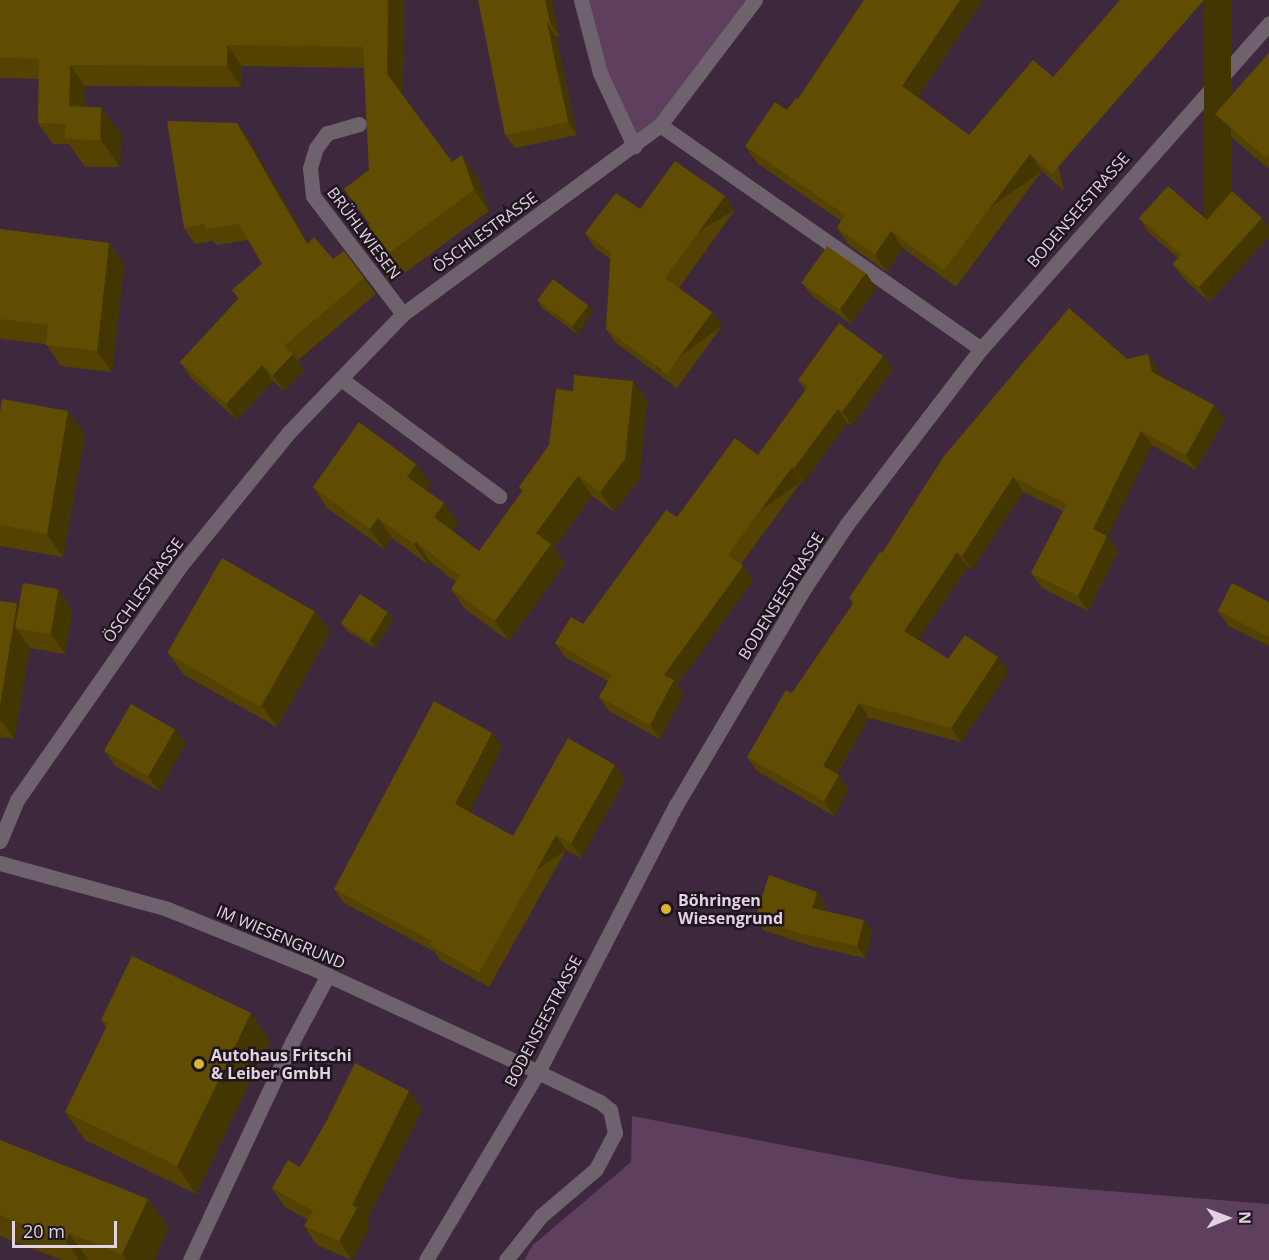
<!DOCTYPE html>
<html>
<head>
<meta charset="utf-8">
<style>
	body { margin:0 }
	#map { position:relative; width:1269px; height:1260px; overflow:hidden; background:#3d283d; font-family:"Open Sans",sans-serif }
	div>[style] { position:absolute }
	.green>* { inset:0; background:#5e3f5e }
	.service>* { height:15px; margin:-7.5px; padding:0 7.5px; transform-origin:7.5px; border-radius:7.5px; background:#6e636d }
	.minor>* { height:15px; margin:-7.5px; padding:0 7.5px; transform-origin:7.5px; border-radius:7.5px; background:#6e636d }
	.tertiary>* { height:15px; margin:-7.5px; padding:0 7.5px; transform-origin:7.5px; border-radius:7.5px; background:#6e636d }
	.wall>* { inset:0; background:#534201 }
	.shaded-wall>* { inset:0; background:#433601; transform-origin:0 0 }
	.building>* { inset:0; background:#604d01; transform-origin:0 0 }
	.dots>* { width:16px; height:16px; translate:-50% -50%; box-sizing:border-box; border:3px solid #1e151e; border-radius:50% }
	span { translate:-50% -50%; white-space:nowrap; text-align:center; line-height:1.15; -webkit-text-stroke:5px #1e151e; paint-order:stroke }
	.street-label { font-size:16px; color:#e1d3e0 }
	.poi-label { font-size:16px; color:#e1d3e0; font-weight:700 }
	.left { translate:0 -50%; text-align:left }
	.north { position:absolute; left:1197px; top:1188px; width:60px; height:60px; -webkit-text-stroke:4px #1e151e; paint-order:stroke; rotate:89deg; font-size:16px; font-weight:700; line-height:24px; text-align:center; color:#e1d3e0 }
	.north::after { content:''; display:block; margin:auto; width:21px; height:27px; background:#e1d3e0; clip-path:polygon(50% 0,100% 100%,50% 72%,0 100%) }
	.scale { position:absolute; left:12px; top:1221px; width:105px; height:27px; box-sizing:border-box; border:3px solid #e1d3e0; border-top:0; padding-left:8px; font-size:18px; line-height:21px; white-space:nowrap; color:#e1d3e0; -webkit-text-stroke:4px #1e151e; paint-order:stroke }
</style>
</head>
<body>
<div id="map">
	<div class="green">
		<div style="clip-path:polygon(581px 0,755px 0,634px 146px)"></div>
		<div style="clip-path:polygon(632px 1116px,960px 1179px,1269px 1204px,1269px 1260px,524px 1260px,533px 1245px,631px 1162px)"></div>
	</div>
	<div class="service">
		<div style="left:660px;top:125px;width:391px;rotate:34.9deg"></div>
		<div style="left:341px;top:379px;width:197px;rotate:36.5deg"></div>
		<div style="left:190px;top:1260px;width:241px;rotate:-64.9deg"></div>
		<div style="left:292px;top:1042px;width:76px;rotate:-61.8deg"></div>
		<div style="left:506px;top:1260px;width:56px;rotate:-51.5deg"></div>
		<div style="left:541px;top:1216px;width:72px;rotate:-40.5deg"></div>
		<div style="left:596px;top:1169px;width:41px;rotate:-62.2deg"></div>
		<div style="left:615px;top:1133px;width:24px;rotate:-102deg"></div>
		<div style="left:610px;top:1110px;width:13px;rotate:-141deg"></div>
		<div style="left:600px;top:1102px;width:69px;rotate:-154.2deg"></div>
	</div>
	<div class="minor">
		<div style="left:581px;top:0;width:75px;rotate:75.4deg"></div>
		<div style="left:600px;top:73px;width:81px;rotate:65deg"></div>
		<div style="left:359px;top:124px;width:33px;rotate:164deg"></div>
		<div style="left:327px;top:133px;width:19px;rotate:126deg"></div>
		<div style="left:316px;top:148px;width:21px;rotate:107deg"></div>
		<div style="left:310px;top:168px;width:28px;rotate:84deg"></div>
		<div style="left:313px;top:196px;width:148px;rotate:52.7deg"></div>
		<div style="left:0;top:841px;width:44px;rotate:-67.5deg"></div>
		<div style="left:17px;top:800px;width:287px;rotate:-55.1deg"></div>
		<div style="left:181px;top:565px;width:171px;rotate:-50.9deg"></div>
		<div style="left:289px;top:432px;width:164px;rotate:-46deg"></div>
		<div style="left:403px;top:314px;width:319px;rotate:-36.3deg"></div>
		<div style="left:660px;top:125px;width:157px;rotate:-52.8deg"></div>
		<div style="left:0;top:863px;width:171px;rotate:15.3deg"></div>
		<div style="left:165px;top:908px;width:154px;rotate:22.1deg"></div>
		<div style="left:308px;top:966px;width:253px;rotate:24.7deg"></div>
	</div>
	<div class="tertiary">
		<div style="left:426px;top:1260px;width:219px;rotate:-59.2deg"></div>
		<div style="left:538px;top:1072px;width:301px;rotate:-62.7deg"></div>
		<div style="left:676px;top:805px;width:253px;rotate:-59.4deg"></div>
		<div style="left:805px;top:587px;width:76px;rotate:-56.3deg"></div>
		<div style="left:847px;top:524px;width:220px;rotate:-52.6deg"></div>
		<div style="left:981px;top:349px;width:435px;rotate:-48.5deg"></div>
	</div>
	<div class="wall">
		<div style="clip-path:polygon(0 0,404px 0,402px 94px,452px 162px,477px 176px,489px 211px,391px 283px,356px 235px,370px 225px,344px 189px,369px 170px,364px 68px,242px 66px,241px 87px,85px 86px,84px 107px,101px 107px,121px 135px,120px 167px,85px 167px,69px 144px,53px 144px,38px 123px,39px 79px,0 78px)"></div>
		<div style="clip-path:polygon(552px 0,559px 36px,556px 36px,577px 135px,515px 148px,505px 135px)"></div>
		<div style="clip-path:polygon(864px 0,983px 0,918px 97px,969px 135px,1033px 60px,1064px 191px,1042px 171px,956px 287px,903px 248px,887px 272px,849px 245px,837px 228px,841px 221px,757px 163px,745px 146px,787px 110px,798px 99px)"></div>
		<div style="clip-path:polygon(1269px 53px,1269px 169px,1230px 136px,1215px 114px)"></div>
		<div style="clip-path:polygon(248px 139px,308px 243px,333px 259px,364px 278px,376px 294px,297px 361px,304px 370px,284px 391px,273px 381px,237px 420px,191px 378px,180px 362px,238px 299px,232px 290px,262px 264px,248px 240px,216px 245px,213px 241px,195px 244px,184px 228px)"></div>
		<div style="clip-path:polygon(725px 196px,734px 211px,679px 288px,712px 312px,722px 326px,677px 388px,616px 343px,606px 329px,610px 259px,595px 248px,585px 233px,640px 209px)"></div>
		<div style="clip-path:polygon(1139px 218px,1207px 220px,1269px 227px,1269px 237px,1209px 302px,1183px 278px,1173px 264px,1178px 258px,1149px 233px)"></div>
		<div style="clip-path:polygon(0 229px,109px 243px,124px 264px,112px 372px,61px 366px,46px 344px,1px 339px,0 337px)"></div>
		<div style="clip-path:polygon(802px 283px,876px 288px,851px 324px,813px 297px)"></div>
		<div style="clip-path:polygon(537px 300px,588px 305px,593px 312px,577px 334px,542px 308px)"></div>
		<div style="clip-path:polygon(883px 356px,893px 369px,852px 426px,847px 423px,804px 482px,802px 481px,741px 564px,743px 566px,753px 580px,677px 685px,684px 694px,660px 739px,609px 711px,599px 697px,608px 681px,565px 657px,555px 643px,583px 624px,677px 517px,758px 455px,805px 390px,798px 380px)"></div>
		<div style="clip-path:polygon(1127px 359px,1158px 369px,1160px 376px,1214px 405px,1224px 420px,1196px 470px,1152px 445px,1107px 536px,1118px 551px,1088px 611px,1042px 588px,1031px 573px,1063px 511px,1023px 492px,972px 570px,968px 567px,918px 639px,948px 659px,998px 657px,1008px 672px,961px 742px,869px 718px,837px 774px,849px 790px,834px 816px,757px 771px,747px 757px,792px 693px,853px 604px,849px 598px,882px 553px)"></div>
		<div style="clip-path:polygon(633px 381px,647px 401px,639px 479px,614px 512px,592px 496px,554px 548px,565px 564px,509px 641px,465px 609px,451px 589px,456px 582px,430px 562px,428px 565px,392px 538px,384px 549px,327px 508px,313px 487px,431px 484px,426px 490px,444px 503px,458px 523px,452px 531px,479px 551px,522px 492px,519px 487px,549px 445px,573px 391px)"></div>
		<div style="clip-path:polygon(0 413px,85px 434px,63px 557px,0 546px)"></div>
		<div style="clip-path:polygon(0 601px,19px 606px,72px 610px,65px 654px,30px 648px,14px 739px,0 737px)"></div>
		<div style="clip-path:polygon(1269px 602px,1269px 646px,1228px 626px,1218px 611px)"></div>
		<div style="clip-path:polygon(315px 611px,330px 632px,277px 727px,184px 675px,169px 654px)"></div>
		<div style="clip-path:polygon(393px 619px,375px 648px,347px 631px,342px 624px)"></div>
		<div style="clip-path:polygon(175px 729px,185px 744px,159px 791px,115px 766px,105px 751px)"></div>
		<div style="clip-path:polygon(492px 733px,502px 747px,469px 812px,513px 836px,615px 765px,625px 780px,581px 858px,566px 850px,489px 987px,440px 960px,435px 952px,344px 903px,334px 889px)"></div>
		<div style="clip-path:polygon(817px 892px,825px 904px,823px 910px,872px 932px,865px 958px,811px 946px,763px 930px,755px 918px)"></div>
		<div style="clip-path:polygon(101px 1020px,270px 1041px,196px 1194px,85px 1140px,65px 1112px,106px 1028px)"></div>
		<div style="clip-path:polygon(422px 1109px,366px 1221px,370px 1226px,352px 1260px,317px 1245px,304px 1226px,308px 1220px,285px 1207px,272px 1188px,300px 1167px)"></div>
		<div style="clip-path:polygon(0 1140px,148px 1199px,169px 1228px,154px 1260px,62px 1260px,0 1236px)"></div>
	</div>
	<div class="shaded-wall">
		<div style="clip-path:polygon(388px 0,404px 0,402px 95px,387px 74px)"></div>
		<div style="clip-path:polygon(545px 0,552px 0,559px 36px,550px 22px)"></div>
		<div style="clip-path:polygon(960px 0,983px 0,914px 103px,902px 86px)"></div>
		<div style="left:1204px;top:0;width:27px;height:231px"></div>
		<div style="clip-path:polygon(547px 23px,556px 36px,577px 135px,568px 122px)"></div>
		<div style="clip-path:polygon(227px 45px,242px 66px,241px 87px,227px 66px)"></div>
		<div style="clip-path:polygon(70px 65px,85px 86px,84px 140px,69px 124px)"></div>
		<div style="clip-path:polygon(101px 107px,121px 135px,120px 167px,101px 140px)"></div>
		<div style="clip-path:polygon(237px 123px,248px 139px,318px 260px,307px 244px)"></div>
		<div style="left:1030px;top:154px;width:21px;height:144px;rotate:55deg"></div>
		<div style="clip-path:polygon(462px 155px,477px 176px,489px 211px,474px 190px)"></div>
		<div style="left:725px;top:196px;width:17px;height:102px;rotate:59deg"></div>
		<div style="clip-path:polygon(1262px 218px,1269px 227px,1269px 237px,1209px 302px,1199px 287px)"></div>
		<div style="clip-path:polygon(891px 231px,903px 248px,887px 272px,875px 254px)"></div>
		<div style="clip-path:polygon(109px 243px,124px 264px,112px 372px,97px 351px)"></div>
		<div style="clip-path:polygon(866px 273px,876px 288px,851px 324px,840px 309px)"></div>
		<div style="clip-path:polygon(588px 305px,593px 312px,577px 334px,572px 326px)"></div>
		<div style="left:712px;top:312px;width:17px;height:77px;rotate:54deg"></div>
		<div style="clip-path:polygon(293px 354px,304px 370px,284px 391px,273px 375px)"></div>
		<div style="clip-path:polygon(1148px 354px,1158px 369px,1162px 386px,1152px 372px)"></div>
		<div style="clip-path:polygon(883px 356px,893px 369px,852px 426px,842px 412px)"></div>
		<div style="clip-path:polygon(262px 365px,273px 381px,237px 420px,226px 404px)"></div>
		<div style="clip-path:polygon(633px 381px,647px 401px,639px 479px,614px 512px,600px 492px)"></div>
		<div style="clip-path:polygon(1214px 405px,1224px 420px,1196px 470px,1186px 455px)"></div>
		<div style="clip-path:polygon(838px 409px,847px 423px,804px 482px,794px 468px)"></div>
		<div style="clip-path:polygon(68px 411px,85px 434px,63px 557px,47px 534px)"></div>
		<div style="clip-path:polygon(1141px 431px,1152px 445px,1104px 544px,1093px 529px)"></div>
		<div style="clip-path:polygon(416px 464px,431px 484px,421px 497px,407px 477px)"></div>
		<div style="left:792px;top:467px;width:17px;height:109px;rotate:54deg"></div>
		<div style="clip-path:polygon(578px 476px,592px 496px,554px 548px,565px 564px,509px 641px,495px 621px,536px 533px)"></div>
		<div style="clip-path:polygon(1013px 477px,1023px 492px,972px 570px,962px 556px)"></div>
		<div style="clip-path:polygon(444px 503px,458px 523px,448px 537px,434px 517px)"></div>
		<div style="clip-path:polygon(378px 518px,392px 538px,384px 549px,370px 529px)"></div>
		<div style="clip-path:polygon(1107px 536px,1118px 551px,1088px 611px,1078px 596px)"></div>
		<div style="clip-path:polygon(416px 542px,430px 562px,428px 565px,414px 544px)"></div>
		<div style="clip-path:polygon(957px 552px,968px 567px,914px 645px,904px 631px)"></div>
		<div style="clip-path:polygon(743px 566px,753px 580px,677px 685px,684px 694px,660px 739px,650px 725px,664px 675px)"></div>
		<div style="clip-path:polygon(58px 589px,72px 610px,65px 654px,51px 634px)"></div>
		<div style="clip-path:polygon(17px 603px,33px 627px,16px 628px,30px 648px,14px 739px,0 719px,0 705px)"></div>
		<div style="clip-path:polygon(315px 611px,330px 632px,277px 727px,262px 706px)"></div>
		<div style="clip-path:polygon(388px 612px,393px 619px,375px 648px,370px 641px)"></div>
		<div style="clip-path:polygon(998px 657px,1008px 672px,961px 742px,951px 728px)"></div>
		<div style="clip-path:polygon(859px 703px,869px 718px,833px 780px,823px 766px)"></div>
		<div style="clip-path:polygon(175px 729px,185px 744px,159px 791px,148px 776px)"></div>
		<div style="clip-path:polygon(492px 733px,502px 747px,466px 819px,455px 804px)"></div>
		<div style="clip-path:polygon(615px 765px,625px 780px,581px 858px,571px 843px)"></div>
		<div style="clip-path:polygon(839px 775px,849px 790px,834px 816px,824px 801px)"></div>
		<div style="left:556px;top:835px;width:18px;height:158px;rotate:56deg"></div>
		<div style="clip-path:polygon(817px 892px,825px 904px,820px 920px,812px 908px)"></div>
		<div style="clip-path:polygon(864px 920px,872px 932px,865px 958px,857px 946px)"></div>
		<div style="clip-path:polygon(251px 1013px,270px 1041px,196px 1194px,177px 1166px)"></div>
		<div style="clip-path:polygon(409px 1091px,422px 1109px,366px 1221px,370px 1226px,352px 1260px,339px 1241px,352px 1205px)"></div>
		<div style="clip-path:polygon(148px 1199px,169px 1228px,154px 1260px,126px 1260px,122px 1254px)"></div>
		<div style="clip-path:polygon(69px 1233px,88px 1260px,79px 1260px,66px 1241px)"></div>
	</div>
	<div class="building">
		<div style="clip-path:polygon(0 0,388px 0,387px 74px,452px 162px,462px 155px,474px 190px,377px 262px,356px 235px,370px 224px,344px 189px,369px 170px,363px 47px,227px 45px,227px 66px,70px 65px,69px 106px,66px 106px,66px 124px,38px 123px,39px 59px,0 58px)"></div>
		<div style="clip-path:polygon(478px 0,545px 0,550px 22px,547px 23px,568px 122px,505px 135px)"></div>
		<div style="clip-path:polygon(864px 0,960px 0,902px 86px,969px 135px,1033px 60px,1053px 77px,1120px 0,1204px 0,1052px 174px,1030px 154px,944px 270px,891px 231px,875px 254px,837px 228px,845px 215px,745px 146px,775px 102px,787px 110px,796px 98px,798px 99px)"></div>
		<div style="clip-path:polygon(1269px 53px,1269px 155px,1266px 158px,1215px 114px)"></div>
		<div style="left:66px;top:106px;width:35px;height:33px;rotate:2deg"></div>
		<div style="clip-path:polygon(167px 121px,237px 123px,307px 244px,314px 237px,333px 259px,344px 251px,364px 278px,284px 346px,293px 354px,273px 375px,262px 365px,226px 404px,180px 362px,239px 298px,232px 290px,262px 264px,239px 224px,205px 229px,204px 224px,184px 228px)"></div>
		<div style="clip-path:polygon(675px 161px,725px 196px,665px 278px,712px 312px,667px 374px,606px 329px,611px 253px,585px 233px,616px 193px,640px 209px)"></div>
		<div style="clip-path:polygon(1168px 186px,1207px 220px,1232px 191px,1262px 218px,1199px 287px,1173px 264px,1181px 255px,1139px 218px)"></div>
		<div style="clip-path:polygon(0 229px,109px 243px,97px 351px,46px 345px,48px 325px,0 319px)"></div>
		<div style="left:827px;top:246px;width:47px;height:45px;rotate:35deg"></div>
		<div style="left:553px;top:279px;width:44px;height:26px;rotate:37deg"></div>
		<div style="clip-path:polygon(1069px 308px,1127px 359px,1148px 354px,1152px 372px,1214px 405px,1186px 455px,1141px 431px,1093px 529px,1107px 536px,1078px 596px,1031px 573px,1067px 504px,1013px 477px,962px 556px,957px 552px,904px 631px,948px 659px,965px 635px,998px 657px,951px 728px,859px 703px,823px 766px,839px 775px,824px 801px,747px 757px,786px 690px,792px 693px,854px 602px,849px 598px,880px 552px,882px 553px,944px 456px)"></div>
		<div style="clip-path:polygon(839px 323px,883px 356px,842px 412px,838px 409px,794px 468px,792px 467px,728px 555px,743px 566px,664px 675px,674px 680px,650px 725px,599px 697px,612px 675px,555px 643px,571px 617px,583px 624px,666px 510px,677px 517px,735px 438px,758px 455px,808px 387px,798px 380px)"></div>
		<div style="clip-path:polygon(574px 375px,633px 381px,625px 459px,600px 492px,578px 476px,536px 533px,551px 544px,495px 621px,451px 589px,460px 576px,416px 542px,414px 544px,378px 518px,370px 529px,313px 487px,359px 422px,416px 464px,407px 477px,444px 503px,434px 517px,479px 551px,523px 490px,519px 487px,549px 445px,556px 389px,573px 391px)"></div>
		<div style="clip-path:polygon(2px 399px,68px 411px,47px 534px,0 525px,0 413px)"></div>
		<div style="left:222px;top:558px;width:107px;height:110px;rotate:30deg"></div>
		<div style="left:23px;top:583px;width:36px;height:46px;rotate:10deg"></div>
		<div style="clip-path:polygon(1232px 583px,1269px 602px,1269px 637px,1218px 611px)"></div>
		<div style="left:360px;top:594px;width:33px;height:35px;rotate:33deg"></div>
		<div style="clip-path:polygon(0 601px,17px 603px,0 705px)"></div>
		<div style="clip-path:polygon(434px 701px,492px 733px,455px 804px,513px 836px,568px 738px,615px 765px,571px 843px,556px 835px,479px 973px,430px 945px,432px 941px,334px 889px)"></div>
		<div style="left:131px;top:704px;width:51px;height:54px;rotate:30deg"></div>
		<div style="clip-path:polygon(769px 875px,817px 892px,812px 908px,864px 920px,857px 946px,802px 934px,755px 918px)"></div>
		<div style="clip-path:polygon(132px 956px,251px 1013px,177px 1166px,65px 1112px,108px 1024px,101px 1020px)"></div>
		<div style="clip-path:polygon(355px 1063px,409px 1091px,352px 1205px,357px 1208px,339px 1241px,304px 1226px,313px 1211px,272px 1188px,288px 1160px,300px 1167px,327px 1120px)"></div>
		<div style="clip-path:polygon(0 1140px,148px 1199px,122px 1254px,69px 1233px,66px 1241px,0 1215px)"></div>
	</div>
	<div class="dots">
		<div style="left:666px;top:909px;background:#d8b434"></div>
		<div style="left:199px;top:1064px;background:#d8b434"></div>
	</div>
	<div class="street-label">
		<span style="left:1078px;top:210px;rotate:-49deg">BODENSEESTRASSE</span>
		<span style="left:485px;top:232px;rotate:-36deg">ÖSCHLESTRASSE</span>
		<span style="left:364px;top:233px;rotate:53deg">BRÜHLWIESEN</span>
		<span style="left:143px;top:590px;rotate:-54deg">ÖSCHLESTRASSE</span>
		<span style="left:781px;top:596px;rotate:-58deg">BODENSEESTRASSE</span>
		<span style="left:281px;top:937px;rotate:23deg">IM WIESENGRUND</span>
		<span style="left:543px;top:1021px;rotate:-62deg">BODENSEESTRASSE</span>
	</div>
	<div class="poi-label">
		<span class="left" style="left:678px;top:909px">Böhringen<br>Wiesengrund</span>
		<span class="left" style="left:211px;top:1064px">Autohaus Fritschi<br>&amp; Leiber GmbH</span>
	</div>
	<div class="north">N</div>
	<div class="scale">20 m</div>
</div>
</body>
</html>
